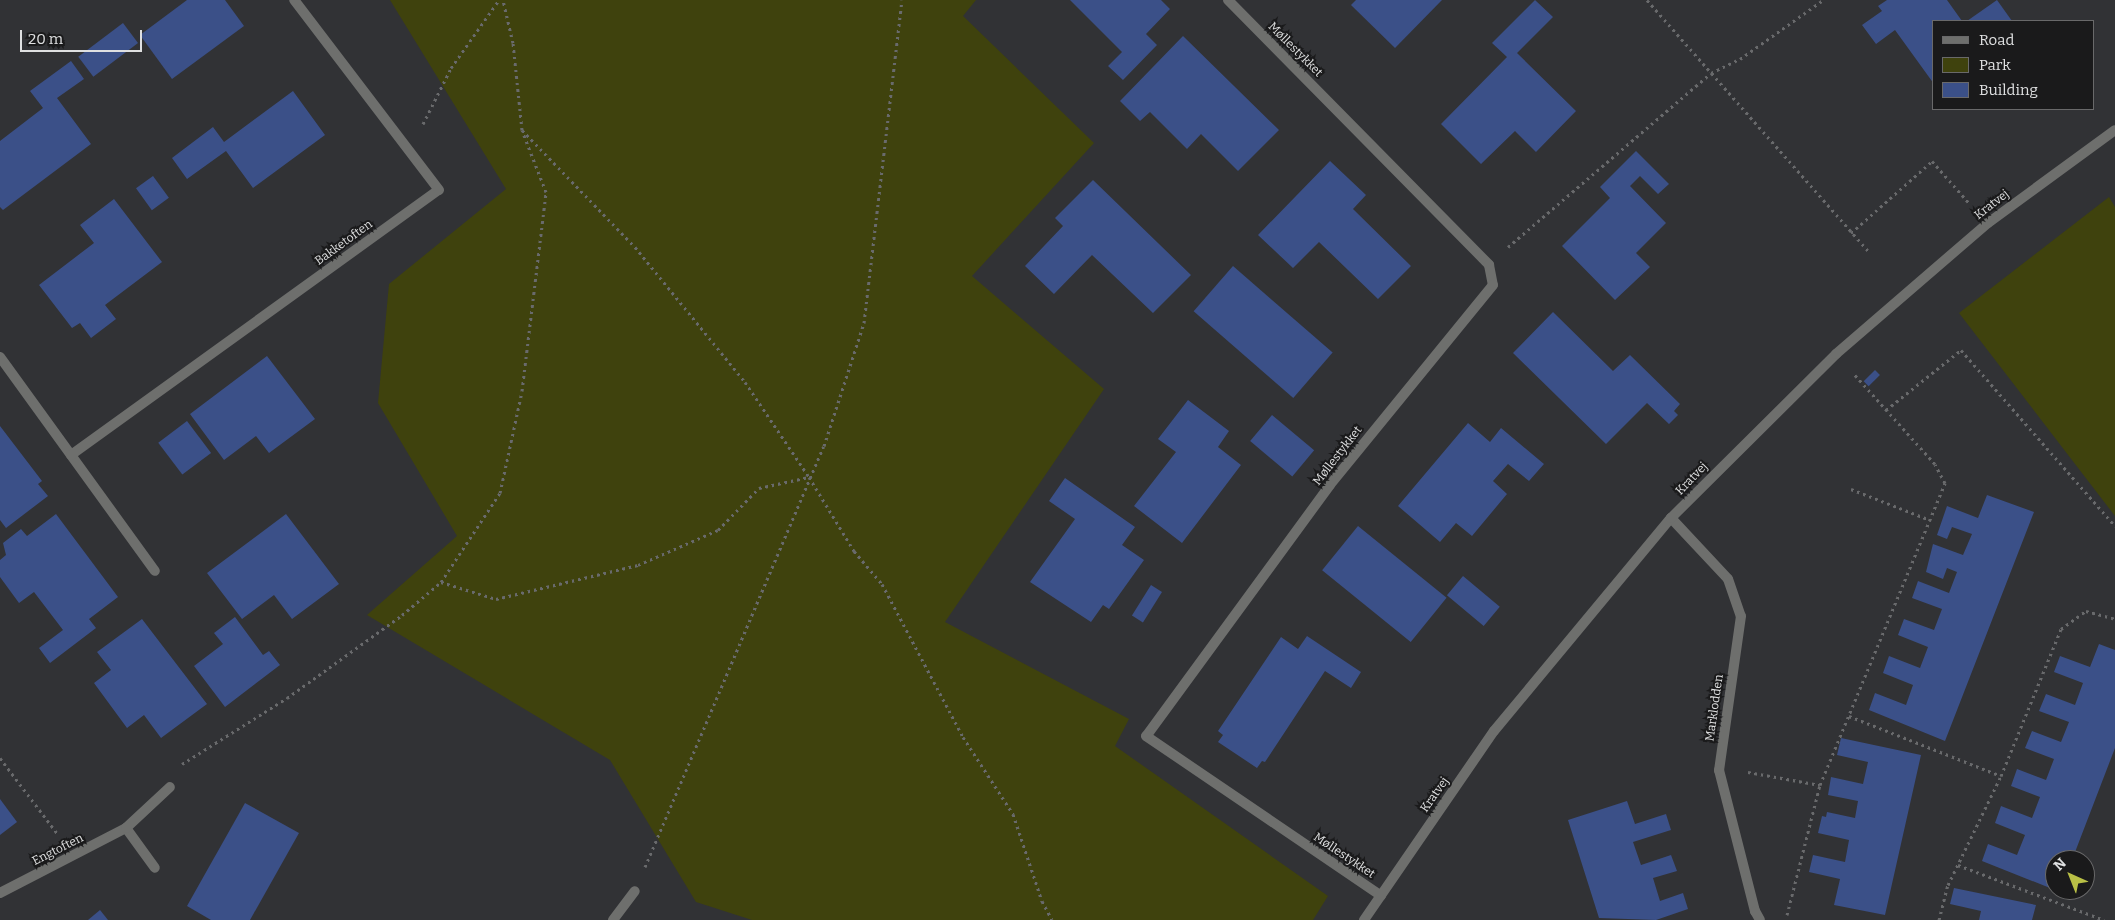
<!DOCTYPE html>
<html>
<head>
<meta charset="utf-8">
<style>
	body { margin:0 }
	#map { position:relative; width:2115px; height:920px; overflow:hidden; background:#313235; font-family:Bitter,serif }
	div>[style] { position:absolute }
	.green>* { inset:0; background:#3f420d }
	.building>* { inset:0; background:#3b5088; transform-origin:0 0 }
	.path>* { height:3px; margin-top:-1.5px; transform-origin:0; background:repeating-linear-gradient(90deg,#696a6c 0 2.5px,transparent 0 6.5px) }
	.service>* { height:10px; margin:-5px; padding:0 5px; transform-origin:5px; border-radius:5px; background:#6e6f6d }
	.minor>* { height:10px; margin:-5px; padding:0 5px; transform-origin:5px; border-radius:5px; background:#6e6f6d }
	.tertiary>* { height:10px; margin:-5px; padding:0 5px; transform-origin:5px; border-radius:5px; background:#6e6f6d }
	span { translate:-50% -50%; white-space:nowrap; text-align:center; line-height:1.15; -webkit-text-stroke:4px #1a1a1b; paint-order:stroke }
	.street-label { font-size:12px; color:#dfe0e1 }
	.legend { position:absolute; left:1932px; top:20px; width:162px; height:90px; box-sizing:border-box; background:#1a1a1b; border:1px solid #69696a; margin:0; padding:6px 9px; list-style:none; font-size:15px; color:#dfe0e1 }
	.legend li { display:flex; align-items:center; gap:10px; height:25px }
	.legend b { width:25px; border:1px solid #69696a }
	.north { position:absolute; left:2045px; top:850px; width:50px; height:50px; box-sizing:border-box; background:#1a1a1b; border:1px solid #69696a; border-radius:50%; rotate:316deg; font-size:14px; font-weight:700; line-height:20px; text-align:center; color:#dfe0e1 }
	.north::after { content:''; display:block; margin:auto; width:18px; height:22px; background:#b9c046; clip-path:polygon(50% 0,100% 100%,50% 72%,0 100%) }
	.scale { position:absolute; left:20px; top:30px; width:122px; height:22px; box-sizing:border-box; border:2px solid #dfe0e1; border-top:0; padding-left:6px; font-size:15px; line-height:18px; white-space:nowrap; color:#dfe0e1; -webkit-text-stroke:4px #1a1a1b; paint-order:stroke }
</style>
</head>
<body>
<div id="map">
	<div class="green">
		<div style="clip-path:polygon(390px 0,976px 0,963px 16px,1094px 143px,972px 276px,1104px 389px,945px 622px,1129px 719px,1115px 746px,1328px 896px,1313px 920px,752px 920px,696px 902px,610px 760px,367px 615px,457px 536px,378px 403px,389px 284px,506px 189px)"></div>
		<div style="clip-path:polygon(2109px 197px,2115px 207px,2115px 516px,1959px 313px)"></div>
	</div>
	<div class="building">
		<div style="clip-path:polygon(187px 0,225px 0,244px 26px,172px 79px,140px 35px)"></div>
		<div style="clip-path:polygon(1070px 0,1161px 0,1170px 9px,1146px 34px,1157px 45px,1123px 80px,1108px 66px,1122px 52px)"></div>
		<div style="clip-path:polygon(1356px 0,1442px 0,1395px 48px,1351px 5px)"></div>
		<div style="clip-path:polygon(1535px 0,1553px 17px,1517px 53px,1576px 111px,1536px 152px,1515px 131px,1481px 164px,1441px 124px,1507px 57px,1492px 43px)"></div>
		<div style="clip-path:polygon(1887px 0,1947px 0,1962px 21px,1934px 21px,1934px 84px,1895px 30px,1876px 44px,1862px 25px,1882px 11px,1878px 6px)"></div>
		<div style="clip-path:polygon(1997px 0,2012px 21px,1967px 21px)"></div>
		<div style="left:123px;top:23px;width:25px;height:56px;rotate:53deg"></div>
		<div style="clip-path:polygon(1183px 36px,1279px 130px,1238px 171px,1201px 134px,1187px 149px,1150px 112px,1140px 121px,1120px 101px)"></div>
		<div style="clip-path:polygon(71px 61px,84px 79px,57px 98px,91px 144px,3px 210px,0 207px,0 141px,43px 108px,30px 91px)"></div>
		<div style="clip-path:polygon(293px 91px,325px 135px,253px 188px,226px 151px,187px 179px,172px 158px,213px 127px,224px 142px)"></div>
		<div style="clip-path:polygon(1636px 151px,1669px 184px,1658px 194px,1640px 176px,1630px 186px,1666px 223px,1636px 253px,1650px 267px,1615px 300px,1562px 246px,1610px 198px,1600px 187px)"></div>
		<div style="clip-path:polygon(1330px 161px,1366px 195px,1353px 209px,1411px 266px,1378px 299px,1319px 242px,1293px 268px,1258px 235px)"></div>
		<div style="left:153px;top:176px;width:27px;height:21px;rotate:54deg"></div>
		<div style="clip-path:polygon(1093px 180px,1191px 275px,1153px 313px,1092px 255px,1054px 294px,1025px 266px,1063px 226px,1055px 218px)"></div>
		<div style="clip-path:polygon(114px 199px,162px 262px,105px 305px,116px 319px,91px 338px,80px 323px,72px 328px,39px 285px,94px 243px,80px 225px)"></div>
		<div style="left:1233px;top:266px;width:132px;height:60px;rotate:41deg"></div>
		<div style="clip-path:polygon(1553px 312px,1613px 371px,1630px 355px,1680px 404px,1674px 411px,1678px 415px,1669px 424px,1647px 403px,1606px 444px,1513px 353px)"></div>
		<div style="clip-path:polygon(267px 356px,315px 419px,269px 453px,256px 436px,224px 460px,190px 414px)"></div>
		<div style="left:1875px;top:370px;width:7px;height:16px;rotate:45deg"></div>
		<div style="clip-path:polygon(1188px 400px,1229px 431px,1218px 447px,1241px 465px,1182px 543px,1134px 506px,1176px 452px,1158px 439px)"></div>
		<div style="left:1272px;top:415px;width:55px;height:34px;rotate:40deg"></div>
		<div style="left:187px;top:421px;width:40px;height:36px;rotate:53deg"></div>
		<div style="clip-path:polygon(1468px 423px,1490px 442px,1501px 428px,1544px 464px,1529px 481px,1508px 464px,1493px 481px,1507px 494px,1472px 536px,1456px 523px,1440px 542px,1398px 506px)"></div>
		<div style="clip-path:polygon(0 426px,42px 481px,38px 484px,48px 496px,6px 528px,0 520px)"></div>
		<div style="clip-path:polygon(1065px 478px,1135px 527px,1122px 545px,1144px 560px,1109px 609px,1103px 605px,1091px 622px,1030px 582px,1075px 519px,1049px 501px)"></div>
		<div style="clip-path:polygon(1987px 495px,2034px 512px,1945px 741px,1869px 710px,1875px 693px,1906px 705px,1913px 685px,1883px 673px,1889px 656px,1920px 668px,1928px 647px,1898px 635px,1904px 619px,1934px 630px,1942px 609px,1912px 598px,1918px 581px,1949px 593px,1957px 572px,1947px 568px,1943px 579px,1926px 572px,1933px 544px,1963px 555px,1972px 534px,1952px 527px,1947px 539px,1937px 535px,1947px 506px,1978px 518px)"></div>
		<div style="clip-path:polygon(56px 514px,118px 597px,89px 619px,96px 628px,50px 663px,39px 648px,63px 630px,34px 592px,19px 603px,0 577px,0 560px,6px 555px,3px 543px,21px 529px,27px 536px)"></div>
		<div style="clip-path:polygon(286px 514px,339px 584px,292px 619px,274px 595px,242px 619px,207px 573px)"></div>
		<div style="left:1358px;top:526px;width:114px;height:57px;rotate:39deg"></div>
		<div style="left:1463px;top:576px;width:48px;height:25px;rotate:40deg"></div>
		<div style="left:1151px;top:585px;width:13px;height:36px;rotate:32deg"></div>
		<div style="clip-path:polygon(235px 617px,263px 655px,269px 651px,280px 665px,225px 707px,194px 666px,223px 644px,214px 633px)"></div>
		<div style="clip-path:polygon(142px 619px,207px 704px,161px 738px,144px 715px,127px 728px,94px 683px,111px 670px,97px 652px)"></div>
		<div style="clip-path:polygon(1307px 636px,1361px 672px,1351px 688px,1325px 671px,1265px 762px,1262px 761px,1257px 768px,1218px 742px,1223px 735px,1218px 731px,1281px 637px,1298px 649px)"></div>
		<div style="clip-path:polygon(2099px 644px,2115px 650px,2115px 748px,2072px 860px,2055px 860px,2055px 890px,1982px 861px,1988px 844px,2017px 855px,2025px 835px,1995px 823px,2001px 806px,2032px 818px,2040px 797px,2011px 786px,2017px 769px,2046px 780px,2054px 759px,2025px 748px,2032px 731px,2061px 742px,2069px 722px,2039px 711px,2046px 694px,2075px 705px,2083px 683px,2054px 672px,2060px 656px,2090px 667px)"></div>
		<div style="clip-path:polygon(1841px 738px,1921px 755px,1885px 915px,1834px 905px,1840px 879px,1809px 872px,1813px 855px,1845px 862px,1849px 840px,1818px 833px,1822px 816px,1826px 817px,1827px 812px,1855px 818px,1858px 801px,1828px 795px,1831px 777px,1863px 784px,1868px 762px,1837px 755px)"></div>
		<div style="clip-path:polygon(0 799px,17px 822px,0 835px)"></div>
		<div style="clip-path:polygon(1627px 801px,1635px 824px,1666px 814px,1671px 830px,1633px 842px,1641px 865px,1671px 855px,1677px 871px,1653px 878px,1660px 901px,1683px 893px,1688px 909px,1656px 920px,1599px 918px,1568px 820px)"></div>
		<div style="clip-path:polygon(245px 803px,299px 833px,250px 920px,211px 920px,187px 906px)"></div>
		<div style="clip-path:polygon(1954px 888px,2036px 905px,2032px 920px,1979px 920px,1981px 911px,1950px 904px)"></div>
		<div style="clip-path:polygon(100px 910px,108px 920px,88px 920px)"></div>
	</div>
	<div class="path">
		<div style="left:1647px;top:0;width:336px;rotate:48.6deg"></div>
		<div style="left:423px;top:124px;width:63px;rotate:-63.4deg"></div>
		<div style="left:451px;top:68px;width:83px;rotate:-54.8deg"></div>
		<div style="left:522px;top:130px;width:163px;rotate:46deg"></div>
		<div style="left:635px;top:247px;width:174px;rotate:50.8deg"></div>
		<div style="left:745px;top:382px;width:115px;rotate:56deg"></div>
		<div style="left:809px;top:477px;width:87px;rotate:58.7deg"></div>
		<div style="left:854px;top:551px;width:43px;rotate:49.7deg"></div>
		<div style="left:882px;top:584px;width:173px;rotate:62.1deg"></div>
		<div style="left:963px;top:737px;width:92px;rotate:57deg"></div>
		<div style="left:1013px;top:814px;width:92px;rotate:71.6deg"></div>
		<div style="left:1042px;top:901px;width:21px;rotate:62deg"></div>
		<div style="left:1851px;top:233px;width:108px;rotate:-41.6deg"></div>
		<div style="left:1932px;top:161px;width:56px;rotate:48.6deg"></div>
		<div style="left:1508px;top:247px;width:267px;rotate:-40.6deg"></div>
		<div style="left:1711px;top:73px;width:32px;rotate:-26deg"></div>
		<div style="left:1740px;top:59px;width:102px;rotate:-35.4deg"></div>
		<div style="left:1886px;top:410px;width:96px;rotate:-38.7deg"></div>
		<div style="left:1961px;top:350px;width:234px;rotate:48.8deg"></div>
		<div style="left:1851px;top:489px;width:85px;rotate:21.4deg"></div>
		<div style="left:441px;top:582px;width:58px;rotate:17.2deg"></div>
		<div style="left:496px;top:599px;width:146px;rotate:-13.5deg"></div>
		<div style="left:638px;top:565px;width:87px;rotate:-23.6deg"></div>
		<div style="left:718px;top:530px;width:59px;rotate:-45.7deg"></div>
		<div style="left:759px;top:488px;width:51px;rotate:-12.4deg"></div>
		<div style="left:1849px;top:716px;width:163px;rotate:21.5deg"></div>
		<div style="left:2001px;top:776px;width:159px;rotate:-67.8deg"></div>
		<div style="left:2061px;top:629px;width:31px;rotate:-36deg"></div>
		<div style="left:2086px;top:611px;width:30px;rotate:15deg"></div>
		<div style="left:0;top:758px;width:94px;rotate:52.8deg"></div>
		<div style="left:182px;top:764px;width:124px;rotate:-32.2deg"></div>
		<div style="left:287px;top:698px;width:142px;rotate:-35.8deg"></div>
		<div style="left:402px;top:615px;width:51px;rotate:-40.2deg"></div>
		<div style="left:441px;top:582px;width:107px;rotate:-56.5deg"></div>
		<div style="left:500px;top:493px;width:104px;rotate:-77.8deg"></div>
		<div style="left:522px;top:391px;width:200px;rotate:-83.1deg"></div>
		<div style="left:546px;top:192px;width:66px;rotate:-111.2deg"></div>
		<div style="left:522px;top:130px;width:87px;rotate:-95.9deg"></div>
		<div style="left:513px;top:43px;width:44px;rotate:-103.1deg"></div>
		<div style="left:1748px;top:772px;width:73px;rotate:10.2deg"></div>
		<div style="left:1820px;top:785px;width:327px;rotate:-67.5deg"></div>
		<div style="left:1945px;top:483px;width:21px;rotate:-118deg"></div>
		<div style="left:1935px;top:464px;width:122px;rotate:-132deg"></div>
		<div style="left:1958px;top:865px;width:156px;rotate:20.6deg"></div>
		<div style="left:645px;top:867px;width:457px;rotate:-67deg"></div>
		<div style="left:824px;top:446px;width:129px;rotate:-72deg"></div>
		<div style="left:864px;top:323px;width:325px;rotate:-83.3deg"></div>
		<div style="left:1787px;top:915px;width:134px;rotate:-75.8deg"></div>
		<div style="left:1939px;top:920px;width:36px;rotate:-76deg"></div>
		<div style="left:1948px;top:885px;width:121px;rotate:-64.1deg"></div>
	</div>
	<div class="service">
		<div style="left:126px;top:828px;width:49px;rotate:54.1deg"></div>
	</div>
	<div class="minor">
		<div style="left:1228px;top:0;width:372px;rotate:45.4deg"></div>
		<div style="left:1489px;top:265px;width:20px;rotate:79deg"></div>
		<div style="left:1493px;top:285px;width:258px;rotate:129.2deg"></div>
		<div style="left:1330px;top:485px;width:311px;rotate:126.2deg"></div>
		<div style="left:1146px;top:736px;width:284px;rotate:34.2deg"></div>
		<div style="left:0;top:357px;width:264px;rotate:54.1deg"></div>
		<div style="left:71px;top:455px;width:453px;rotate:-35.8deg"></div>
		<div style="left:439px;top:190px;width:239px;rotate:-127.3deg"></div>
		<div style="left:1671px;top:518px;width:83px;rotate:46.9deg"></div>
		<div style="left:1728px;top:579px;width:39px;rotate:71deg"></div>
		<div style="left:1741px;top:616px;width:156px;rotate:98.1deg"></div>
		<div style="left:1719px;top:770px;width:146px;rotate:75.7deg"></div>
		<div style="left:1755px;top:911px;width:10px;rotate:61deg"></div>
		<div style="left:0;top:893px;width:142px;rotate:-27.3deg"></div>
		<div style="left:126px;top:828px;width:60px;rotate:-43deg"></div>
		<div style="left:613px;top:920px;width:36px;rotate:-53deg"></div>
	</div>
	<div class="tertiary">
		<div style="left:1364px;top:920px;width:229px;rotate:-55.5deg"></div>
		<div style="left:1494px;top:731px;width:277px;rotate:-50.3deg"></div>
		<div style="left:1671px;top:518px;width:233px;rotate:-44.8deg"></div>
		<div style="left:1836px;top:354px;width:201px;rotate:-40.8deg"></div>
		<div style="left:1988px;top:223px;width:157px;rotate:-36.2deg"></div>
	</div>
	<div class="street-label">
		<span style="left:1295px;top:50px;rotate:45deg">Møllestykket</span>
		<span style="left:1992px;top:205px;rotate:-38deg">Kratvej</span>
		<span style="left:344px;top:243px;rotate:-36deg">Bakketoften</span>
		<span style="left:1338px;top:456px;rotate:-52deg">Møllestykket</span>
		<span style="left:1692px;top:479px;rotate:-46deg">Kratvej</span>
		<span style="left:1715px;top:708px;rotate:-82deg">Marklodden</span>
		<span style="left:1435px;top:795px;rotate:-55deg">Kratvej</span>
		<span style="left:58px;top:850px;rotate:-27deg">Engtoften</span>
		<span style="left:1344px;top:856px;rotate:34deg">Møllestykket</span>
	</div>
	<ul class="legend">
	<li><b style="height:6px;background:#6e6f6d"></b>Road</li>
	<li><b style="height:14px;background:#3f420d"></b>Park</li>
	<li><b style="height:14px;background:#3b5088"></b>Building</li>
	</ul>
	<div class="north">N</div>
	<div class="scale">20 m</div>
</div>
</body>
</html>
